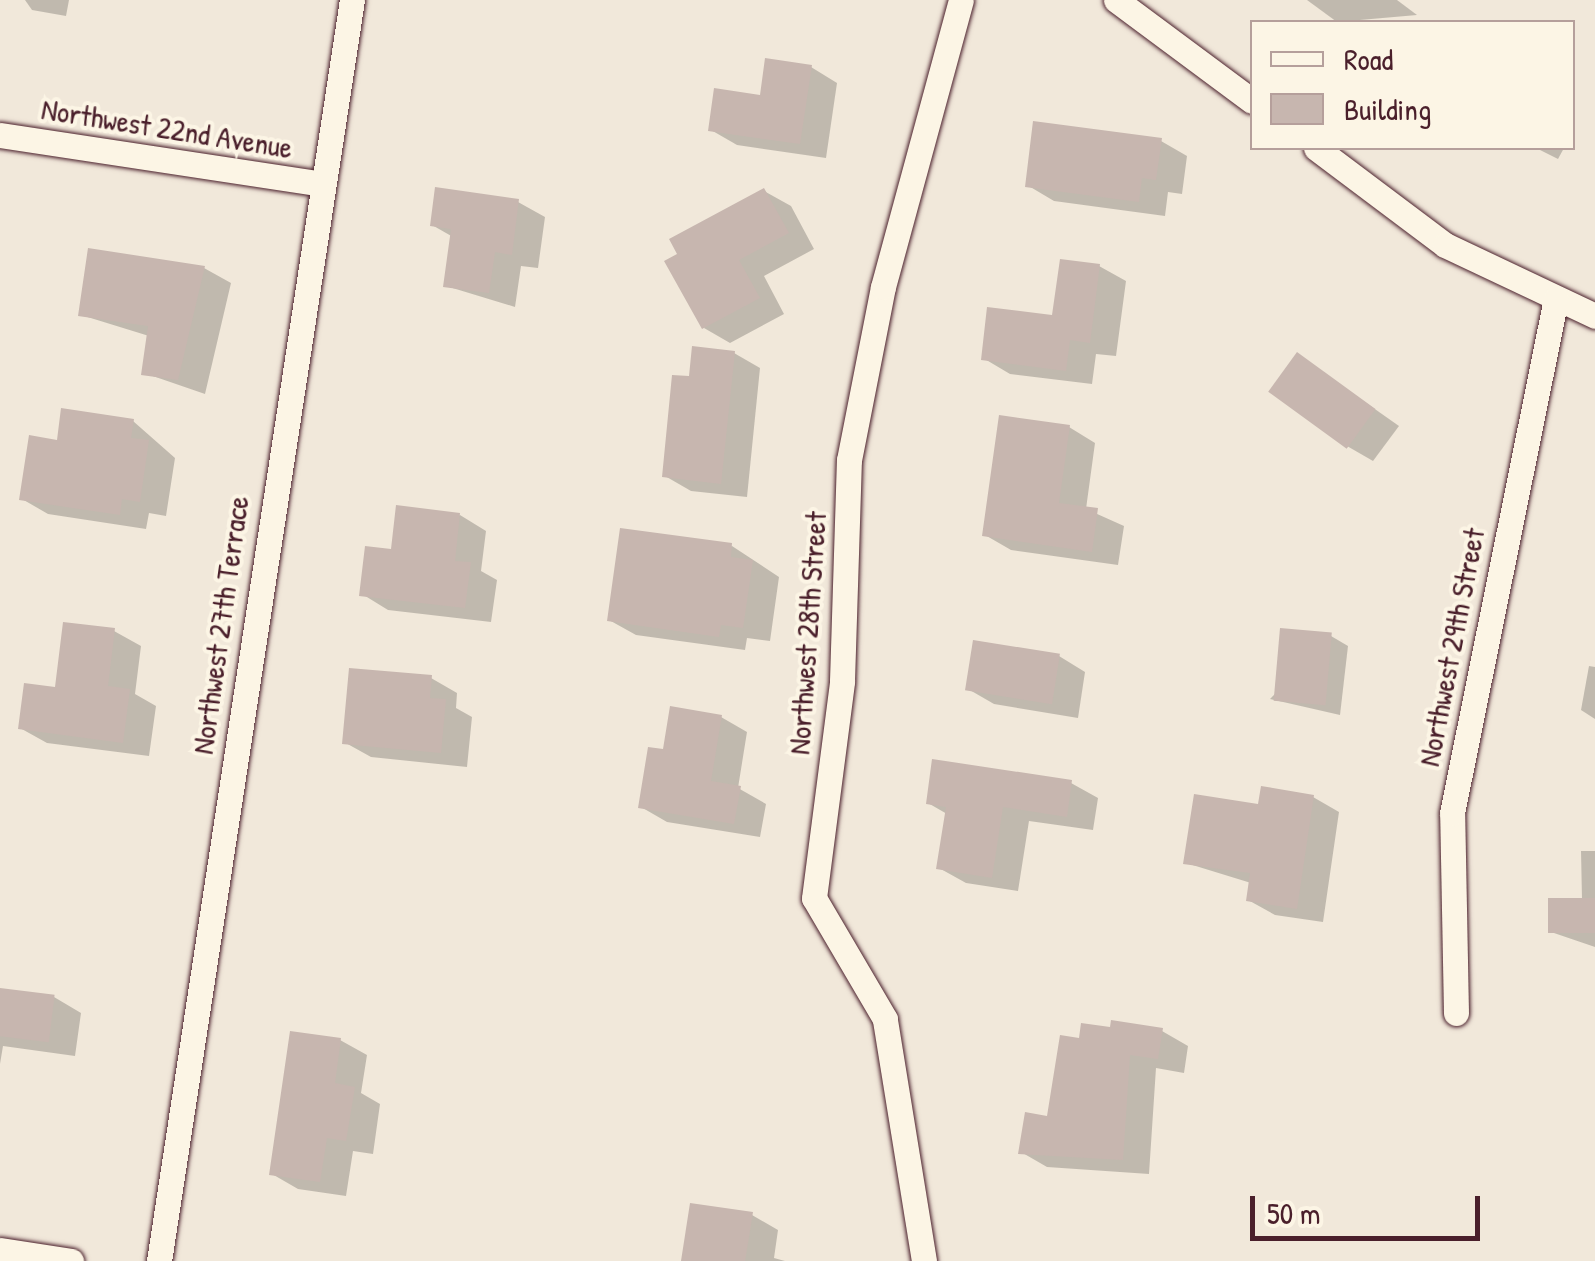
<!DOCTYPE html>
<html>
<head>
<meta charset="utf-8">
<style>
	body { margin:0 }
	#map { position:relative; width:1595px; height:1261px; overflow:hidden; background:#f1e8da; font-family:"Patrick Hand",sans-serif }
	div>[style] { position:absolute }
	.shadow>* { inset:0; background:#0003 }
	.building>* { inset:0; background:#c7b6af; transform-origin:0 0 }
	.roads { filter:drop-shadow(0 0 2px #4a1f2b) drop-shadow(0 0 2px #4a1f2b) }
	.street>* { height:25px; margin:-12.5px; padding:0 12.5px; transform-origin:12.5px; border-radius:12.5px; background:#fcf5e5 }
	span { translate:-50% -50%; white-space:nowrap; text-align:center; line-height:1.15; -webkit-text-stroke:8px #fcf5e5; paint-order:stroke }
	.street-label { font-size:30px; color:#4a1f2b }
	.legend { position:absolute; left:1250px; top:20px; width:325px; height:130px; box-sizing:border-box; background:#fcf5e5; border:2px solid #b59f9b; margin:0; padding:12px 18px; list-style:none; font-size:30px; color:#4a1f2b }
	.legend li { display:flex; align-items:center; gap:20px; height:50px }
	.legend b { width:50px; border:2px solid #b59f9b }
	.scale { position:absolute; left:1250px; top:1196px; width:230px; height:45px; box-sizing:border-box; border:5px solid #4a1f2b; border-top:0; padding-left:12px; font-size:30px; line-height:35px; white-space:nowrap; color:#4a1f2b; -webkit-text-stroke:8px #fcf5e5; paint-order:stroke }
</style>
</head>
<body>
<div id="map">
	<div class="shadow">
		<div style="clip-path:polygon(25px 0,69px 0,66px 16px,32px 10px)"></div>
		<div style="clip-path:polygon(1307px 0,1397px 0,1417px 15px,1337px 22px)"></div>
		<div style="clip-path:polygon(811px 67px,837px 83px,826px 158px,737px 145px,711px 130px)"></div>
		<div style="clip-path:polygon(1161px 141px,1187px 156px,1182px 194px,1168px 192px,1165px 216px,1054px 201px,1027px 185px)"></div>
		<div style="clip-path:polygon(1536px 148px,1564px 148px,1558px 159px)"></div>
		<div style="clip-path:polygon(764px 191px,791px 206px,814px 249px,764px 276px,784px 314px,730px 343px,704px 328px)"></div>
		<div style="clip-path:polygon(518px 202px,545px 217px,538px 268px,521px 266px,515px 307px,446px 286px,453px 237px,432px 225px)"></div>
		<div style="clip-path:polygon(1099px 266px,1126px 281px,1116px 356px,1096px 354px,1092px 384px,1010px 374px,983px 358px,1055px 318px)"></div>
		<div style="clip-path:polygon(204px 268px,231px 283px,205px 394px,144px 373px,149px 336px,81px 315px)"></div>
		<div style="clip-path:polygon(734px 353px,760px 368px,747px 497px,691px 491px,665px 476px,691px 379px)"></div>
		<div style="clip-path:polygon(1298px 355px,1399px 426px,1373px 461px,1347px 446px)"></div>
		<div style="clip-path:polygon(133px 421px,175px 458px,166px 516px,149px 513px,146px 529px,48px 514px,22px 499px,59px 443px)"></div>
		<div style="clip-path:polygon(1069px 427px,1095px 443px,1086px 509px,1124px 526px,1118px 565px,1011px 550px,985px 535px)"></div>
		<div style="clip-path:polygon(460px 515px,486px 531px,481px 571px,497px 580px,491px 622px,388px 610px,362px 594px,393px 552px)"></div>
		<div style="clip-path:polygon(732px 546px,779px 577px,770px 641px,747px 638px,745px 650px,636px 635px,609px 620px)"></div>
		<div style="clip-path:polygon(114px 631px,141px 646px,135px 694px,156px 706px,149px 756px,47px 743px,20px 728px)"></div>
		<div style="clip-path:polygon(1331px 636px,1348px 646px,1340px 715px,1270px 699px)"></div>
		<div style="clip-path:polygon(1059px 656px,1085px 672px,1078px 718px,994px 704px,968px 689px)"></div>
		<div style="clip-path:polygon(1589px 666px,1595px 667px,1595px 719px,1581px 710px)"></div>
		<div style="clip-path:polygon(431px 678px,457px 693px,456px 708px,472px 717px,467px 767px,371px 757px,344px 742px)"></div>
		<div style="clip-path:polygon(721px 717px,747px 732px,738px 788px,766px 804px,760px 837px,667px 822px,641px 807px,665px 752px)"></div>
		<div style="clip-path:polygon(1071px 783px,1098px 798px,1093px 830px,1029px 821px,1018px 891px,966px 883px,939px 868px,947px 814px,928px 803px)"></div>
		<div style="clip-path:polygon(1313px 797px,1339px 812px,1323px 922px,1275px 915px,1248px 900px,1251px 883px,1186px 863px,1260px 807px)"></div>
		<div style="clip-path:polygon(1581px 851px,1595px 851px,1595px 947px,1551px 932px,1582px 900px)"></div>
		<div style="clip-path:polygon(0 990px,54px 997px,81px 1013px,75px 1056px,3px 1046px,0 1064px)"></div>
		<div style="clip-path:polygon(1162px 1031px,1188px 1046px,1184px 1073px,1156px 1068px,1149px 1174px,1047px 1167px,1021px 1152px,1049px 1119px,1081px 1041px)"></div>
		<div style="clip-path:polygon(340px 1040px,367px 1055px,361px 1093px,380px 1104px,373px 1154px,353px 1151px,346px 1196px,298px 1189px,272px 1174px)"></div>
		<div style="clip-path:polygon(752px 1215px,778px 1230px,774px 1258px,785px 1261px,684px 1261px)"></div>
	</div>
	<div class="building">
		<div style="clip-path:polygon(765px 58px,812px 65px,800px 144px,708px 131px,714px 88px,760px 95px)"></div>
		<div style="clip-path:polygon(1033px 121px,1162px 138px,1156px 180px,1142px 178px,1139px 202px,1025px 187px)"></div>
		<div style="clip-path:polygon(435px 187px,519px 199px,512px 255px,495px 252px,489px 293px,443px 287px,451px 229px,430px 226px)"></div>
		<div style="clip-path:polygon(764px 188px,789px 233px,739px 260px,760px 298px,702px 329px,664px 261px,677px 254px,669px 239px)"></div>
		<div style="clip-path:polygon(88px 248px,205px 266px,178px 380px,141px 375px,148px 326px,78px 316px)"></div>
		<div style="clip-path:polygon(1060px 259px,1100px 264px,1090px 343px,1070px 340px,1066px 371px,981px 360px,987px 307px,1052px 315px)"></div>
		<div style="clip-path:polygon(692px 346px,735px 351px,721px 484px,662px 477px,672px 375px,689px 376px)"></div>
		<div style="left:1297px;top:352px;width:97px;height:49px;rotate:36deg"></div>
		<div style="clip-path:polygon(61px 408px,134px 419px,131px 438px,149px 440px,140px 502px,122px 499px,120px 515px,19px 500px,29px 435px,57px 440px)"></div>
		<div style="clip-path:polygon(999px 415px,1070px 425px,1059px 503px,1098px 508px,1092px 552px,982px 536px)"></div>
		<div style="clip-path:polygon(396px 505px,460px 513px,455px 561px,471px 562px,465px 608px,359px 596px,365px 546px,391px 549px)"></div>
		<div style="clip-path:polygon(620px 528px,732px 543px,731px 557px,753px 560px,743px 628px,721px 625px,719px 637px,607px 621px)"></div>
		<div style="clip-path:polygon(63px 622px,115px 628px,108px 686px,130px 689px,123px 743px,18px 729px,24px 683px,55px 687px)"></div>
		<div style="left:1280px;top:628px;width:52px;height:73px;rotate:5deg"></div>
		<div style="left:973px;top:640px;width:88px;height:51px;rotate:9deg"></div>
		<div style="clip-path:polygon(349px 668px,432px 675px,430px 698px,446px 699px,441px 753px,342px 744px)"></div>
		<div style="clip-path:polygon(670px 706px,722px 715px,711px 781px,741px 786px,734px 824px,638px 808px,648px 747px,663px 749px)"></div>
		<div style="clip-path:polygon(932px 759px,1072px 780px,1067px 817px,1003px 807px,992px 878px,936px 869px,946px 807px,926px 804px)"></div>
		<div style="clip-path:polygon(1261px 786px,1314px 795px,1297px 909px,1246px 901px,1250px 873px,1183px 864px,1194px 794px,1258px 804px)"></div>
		<div style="left:1548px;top:898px;width:47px;height:35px"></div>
		<div style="left:0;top:988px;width:55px;height:48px;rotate:7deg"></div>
		<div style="clip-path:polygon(1111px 1020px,1163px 1028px,1158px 1059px,1130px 1055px,1123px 1160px,1018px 1154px,1025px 1112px,1047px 1116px,1060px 1035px,1079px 1038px,1081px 1023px,1110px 1027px)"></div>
		<div style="clip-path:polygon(290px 1031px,341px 1038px,335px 1083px,355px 1087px,346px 1141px,327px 1138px,320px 1182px,269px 1175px)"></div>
		<div style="clip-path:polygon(690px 1203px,753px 1212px,745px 1261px,681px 1261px)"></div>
	</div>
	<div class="roads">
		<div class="street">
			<div style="left:1116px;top:0;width:169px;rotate:36.6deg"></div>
			<div style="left:0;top:135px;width:327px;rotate:8.6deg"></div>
			<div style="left:1316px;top:148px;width:161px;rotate:36.9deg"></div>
			<div style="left:1445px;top:245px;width:166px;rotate:25.3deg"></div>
			<div style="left:1456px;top:1013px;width:200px;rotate:-91.1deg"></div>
			<div style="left:1452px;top:813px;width:525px;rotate:-78.58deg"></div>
			<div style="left:0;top:1250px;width:72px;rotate:8.8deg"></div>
			<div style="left:159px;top:1261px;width:1276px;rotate:-81.3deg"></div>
			<div style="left:924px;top:1261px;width:245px;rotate:-99.2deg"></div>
			<div style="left:885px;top:1019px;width:140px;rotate:-120.4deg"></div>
			<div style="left:814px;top:898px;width:219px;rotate:-82.6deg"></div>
			<div style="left:842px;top:681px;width:221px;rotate:-88.2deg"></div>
			<div style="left:849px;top:460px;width:176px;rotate:-78.9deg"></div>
			<div style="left:883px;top:287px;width:297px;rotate:-74.8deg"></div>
		</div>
	</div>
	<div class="street-label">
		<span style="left:167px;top:128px;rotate:9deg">Northwest 22nd Avenue</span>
		<span style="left:220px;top:625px;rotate:-82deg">Northwest 27th Terrace</span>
		<span style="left:807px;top:633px;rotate:-86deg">Northwest 28th Street</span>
		<span style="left:1451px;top:647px;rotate:-79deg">Northwest 29th Street</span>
	</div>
	<ul class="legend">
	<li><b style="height:12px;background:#fcf5e5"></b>Road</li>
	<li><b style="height:28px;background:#c7b6af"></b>Building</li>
	</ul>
	<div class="scale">50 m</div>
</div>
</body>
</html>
